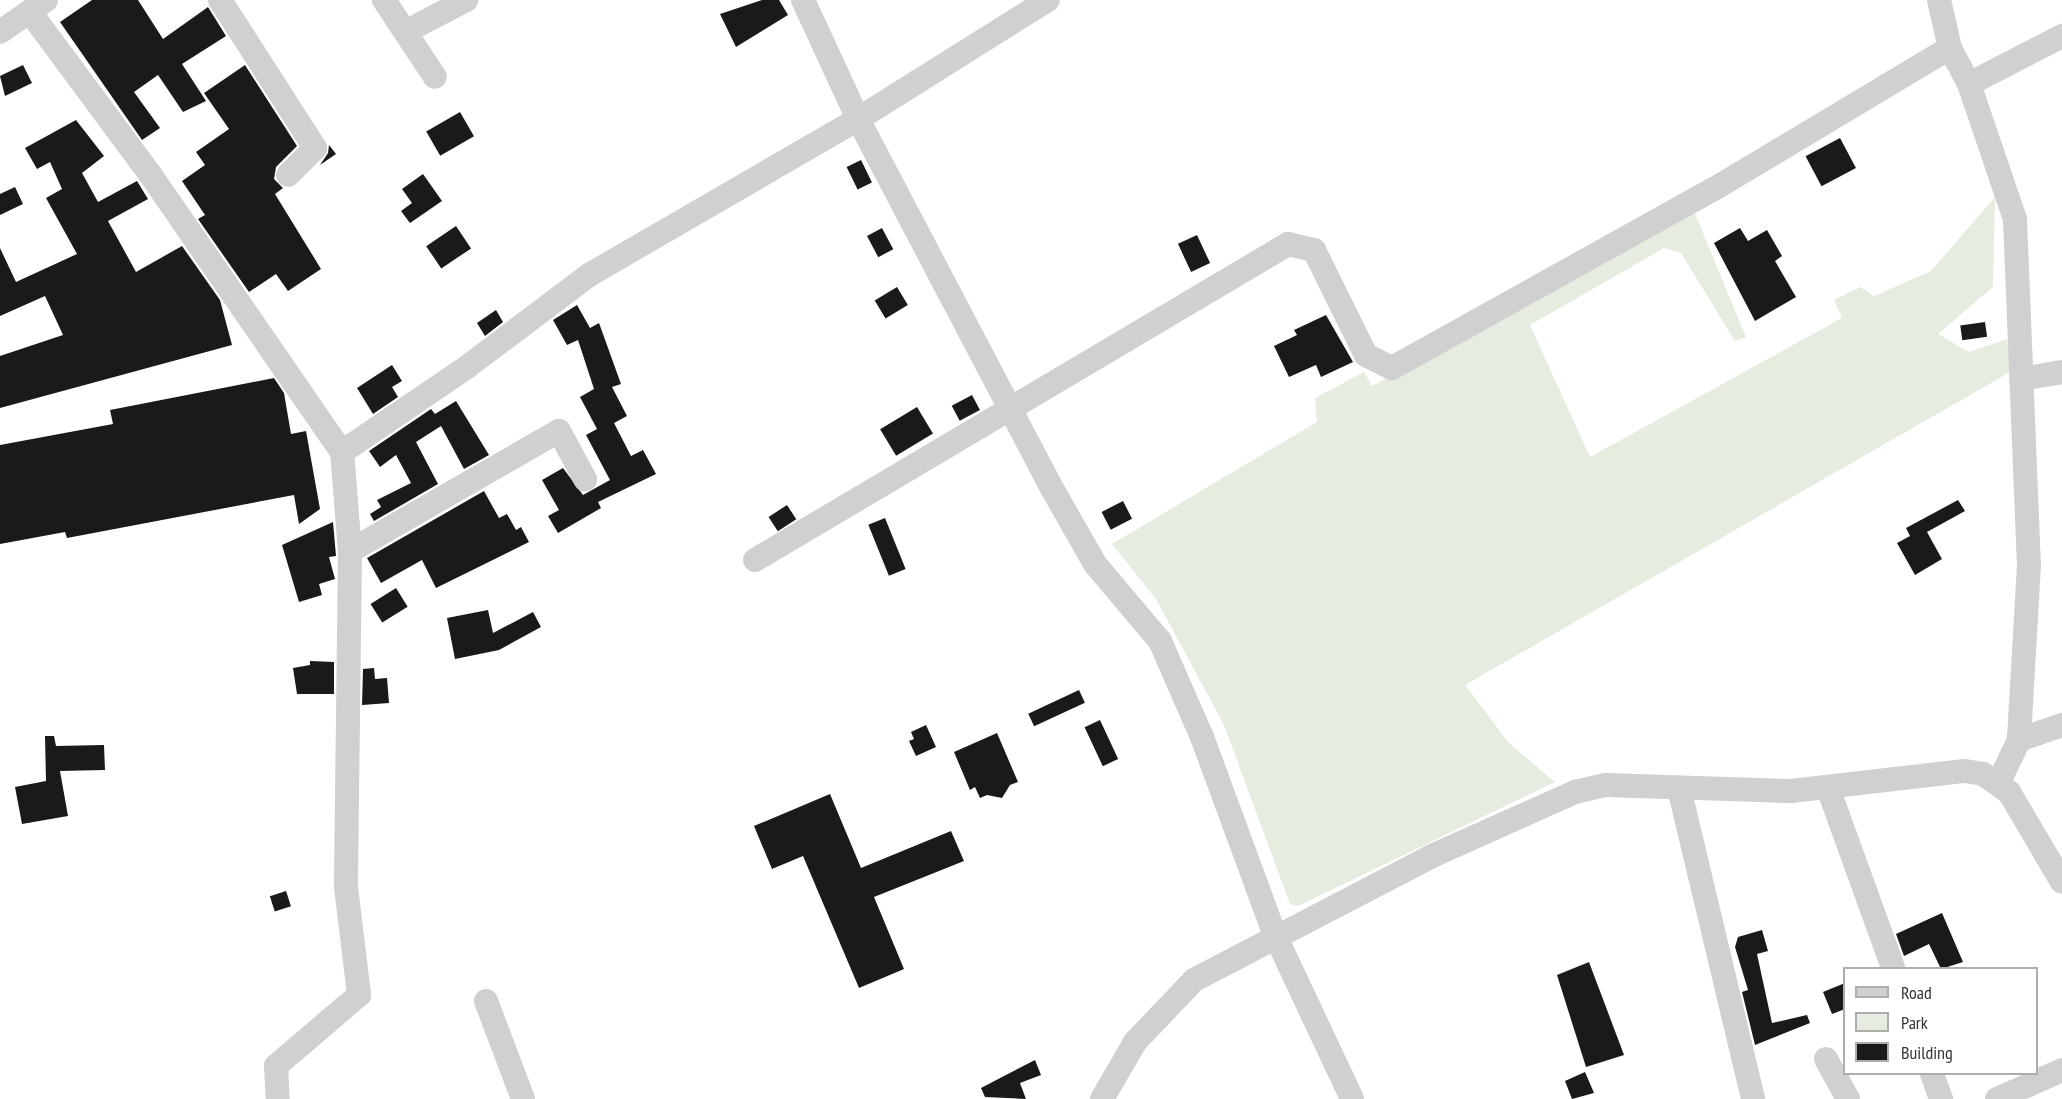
<!DOCTYPE html>
<html>
<head>
<meta charset="utf-8">
<style>
	body { margin:0 }
	#map { position:relative; width:2062px; height:1099px; overflow:hidden; background:#fff; font-family:"PT Sans Narrow",sans-serif }
	div>[style] { position:absolute }
	.green>* { inset:0; background:#e6ecdf }
	.building>* { inset:0; background:#1a1a1a; transform-origin:0 0 }
	.minor>* { height:24px; margin:-12px; padding:0 12px; transform-origin:12px; border-radius:12px; background:#d0d0d0 }
	span { translate:-50% -50%; white-space:nowrap; text-align:center; line-height:1.15; -webkit-text-stroke:6px #fff; paint-order:stroke }
	.legend { position:absolute; left:1843px; top:967px; width:195px; height:108px; box-sizing:border-box; background:#fff; border:2px solid #adadad; margin:0; padding:8px 10px; list-style:none; font-size:18px; color:#333 }
	.legend li { display:flex; align-items:center; gap:12px; height:30px }
	.legend b { width:30px; border:2px solid #adadad }
</style>
</head>
<body>
<div id="map">
	<div class="green">
		<div style="clip-path:polygon(1995px 197px,1993px 287px,1938px 334px,1969px 352px,2007px 339px,2012px 371px,1465px 685px,1509px 743px,1555px 782px,1298px 906px,1290px 904px,1224px 725px,1156px 599px,1112px 544px,1317px 422px,1315px 398px,1364px 372px,1372px 386px,1693px 209px,1746px 337px,1735px 341px,1681px 253px,1664px 248px,1530px 325px,1590px 457px,1842px 318px,1834px 300px,1860px 287px,1874px 296px,1931px 271px)"></div>
	</div>
	<div class="building">
		<div style="clip-path:polygon(92px 0,138px 0,163px 39px,208px 7px,226px 36px,182px 64px,206px 101px,183px 112px,158px 75px,134px 92px,160px 128px,142px 140px,60px 22px)"></div>
		<div style="clip-path:polygon(762px 0,779px 0,788px 15px,736px 47px,720px 14px)"></div>
		<div style="clip-path:polygon(23px 65px,32px 83px,5px 96px,0 76px)"></div>
		<div style="clip-path:polygon(245px 65px,297px 146px,276px 167px,274px 179px,283px 188px,275px 194px,321px 269px,288px 291px,276px 274px,249px 292px,198px 219px,205px 215px,182px 181px,205px 165px,196px 152px,229px 129px,204px 93px)"></div>
		<div style="left:460px;top:112px;width:28px;height:39px;rotate:60deg"></div>
		<div style="clip-path:polygon(76px 120px,104px 156px,82px 173px,98px 202px,137px 181px,148px 199px,108px 221px,136px 272px,182px 246px,220px 300px,232px 345px,0 408px,0 356px,63px 335px,45px 296px,0 316px,0 248px,16px 282px,77px 254px,46px 198px,62px 189px,50px 162px,37px 169px,25px 148px)"></div>
		<div style="left:1840px;top:138px;width:34px;height:39px;rotate:62deg"></div>
		<div style="clip-path:polygon(329px 145px,336px 154px,320px 165px,328px 153px)"></div>
		<div style="left:861px;top:160px;width:25px;height:16px;rotate:64deg"></div>
		<div style="clip-path:polygon(423px 174px,442px 201px,410px 223px,401px 211px,412px 203px,402px 189px)"></div>
		<div style="clip-path:polygon(15px 187px,23px 204px,0 215px,0 194px)"></div>
		<div style="left:456px;top:226px;width:27px;height:36px;rotate:56deg"></div>
		<div style="left:882px;top:228px;width:24px;height:17px;rotate:62deg"></div>
		<div style="clip-path:polygon(1740px 228px,1748px 241px,1767px 230px,1782px 256px,1775px 261px,1796px 297px,1755px 321px,1714px 243px)"></div>
		<div style="left:1197px;top:235px;width:31px;height:21px;rotate:65deg"></div>
		<div style="left:897px;top:287px;width:21px;height:26px;rotate:59deg"></div>
		<div style="clip-path:polygon(577px 305px,590px 328px,599px 323px,621px 384px,612px 387px,627px 416px,614px 423px,631px 456px,643px 450px,656px 474px,598px 502px,601px 508px,558px 533px,548px 516px,559px 510px,542px 480px,563px 468px,583px 495px,610px 480px,586px 435px,597px 429px,580px 397px,594px 389px,578px 340px,567px 345px,553px 320px)"></div>
		<div style="clip-path:polygon(496px 310px,503px 322px,485px 336px,477px 323px)"></div>
		<div style="clip-path:polygon(1326px 315px,1353px 362px,1321px 377px,1316px 365px,1289px 377px,1274px 346px,1297px 335px,1294px 330px)"></div>
		<div style="left:1985px;top:322px;width:15px;height:25px;rotate:82deg"></div>
		<div style="clip-path:polygon(392px 365px,402px 381px,392px 387px,398px 397px,373px 414px,357px 388px)"></div>
		<div style="clip-path:polygon(274px 378px,284px 393px,291px 434px,306px 431px,320px 509px,299px 524px,294px 495px,67px 538px,65px 532px,0 544px,0 445px,113px 424px,110px 410px)"></div>
		<div style="left:972px;top:395px;width:17px;height:23px;rotate:62deg"></div>
		<div style="clip-path:polygon(456px 401px,489px 455px,464px 469px,441px 426px,416px 442px,438px 484px,374px 521px,370px 514px,381px 507px,377px 500px,411px 483px,396px 455px,380px 467px,369px 451px,431px 409px,435px 414px)"></div>
		<div style="left:917px;top:407px;width:31px;height:43px;rotate:59deg"></div>
		<div style="clip-path:polygon(484px 491px,499px 518px,507px 514px,516px 530px,521px 527px,529px 542px,436px 588px,422px 560px,381px 583px,367px 558px)"></div>
		<div style="clip-path:polygon(1958px 500px,1965px 511px,1927px 532px,1942px 559px,1915px 575px,1897px 543px,1910px 536px,1906px 528px)"></div>
		<div style="left:1123px;top:501px;width:20px;height:24px;rotate:63deg"></div>
		<div style="left:787px;top:505px;width:17px;height:22px;rotate:57deg"></div>
		<div style="left:885px;top:518px;width:55px;height:18px;rotate:68deg"></div>
		<div style="clip-path:polygon(333px 522px,336px 556px,329px 557px,335px 579px,319px 584px,322px 595px,299px 602px,282px 545px)"></div>
		<div style="left:396px;top:588px;width:22px;height:30px;rotate:58deg"></div>
		<div style="clip-path:polygon(488px 610px,493px 633px,533px 612px,541px 627px,499px 650px,455px 659px,447px 618px)"></div>
		<div style="clip-path:polygon(310px 661px,334px 662px,334px 694px,297px 694px,293px 668px,310px 665px)"></div>
		<div style="clip-path:polygon(374px 668px,375px 679px,387px 678px,389px 703px,362px 705px,363px 669px)"></div>
		<div style="left:1079px;top:690px;width:14px;height:56px;rotate:65deg"></div>
		<div style="left:1100px;top:720px;width:43px;height:17px;rotate:65deg"></div>
		<div style="clip-path:polygon(926px 725px,936px 747px,916px 756px,909px 741px,914px 739px,911px 732px)"></div>
		<div style="clip-path:polygon(997px 733px,1018px 782px,1010px 785px,1002px 798px,987px 795px,980px 798px,975px 787px,970px 790px,954px 752px)"></div>
		<div style="clip-path:polygon(45px 736px,54px 736px,56px 746px,104px 745px,105px 770px,60px 771px,68px 816px,22px 824px,15px 787px,46px 781px)"></div>
		<div style="clip-path:polygon(830px 794px,861px 868px,951px 831px,964px 861px,874px 897px,904px 969px,859px 988px,803px 856px,772px 869px,754px 826px)"></div>
		<div style="left:286px;top:891px;width:16px;height:17px;rotate:72deg"></div>
		<div style="clip-path:polygon(1942px 913px,1963px 962px,1941px 969px,1929px 944px,1904px 956px,1896px 934px)"></div>
		<div style="clip-path:polygon(1762px 930px,1768px 951px,1757px 954px,1772px 1023px,1807px 1015px,1810px 1023px,1755px 1045px,1742px 992px,1748px 990px,1735px 947px,1738px 937px)"></div>
		<div style="clip-path:polygon(1589px 962px,1624px 1055px,1586px 1067px,1557px 975px)"></div>
		<div style="clip-path:polygon(1845px 983px,1845px 1009px,1832px 1014px,1823px 992px)"></div>
		<div style="clip-path:polygon(1035px 1060px,1041px 1075px,1020px 1083px,1026px 1099px,985px 1097px,981px 1088px)"></div>
		<div style="clip-path:polygon(1585px 1072px,1594px 1093px,1572px 1099px,1565px 1081px)"></div>
	</div>
	<div class="minor">
		<div style="left:220px;top:0;width:176px;rotate:57.3deg"></div>
		<div style="left:315px;top:148px;width:38px;rotate:135deg"></div>
		<div style="left:384px;top:0;width:92px;rotate:56.5deg"></div>
		<div style="left:803px;top:0;width:131px;rotate:65.2deg"></div>
		<div style="left:858px;top:119px;width:413px;rotate:62.3deg"></div>
		<div style="left:1050px;top:485px;width:91px;rotate:60.3deg"></div>
		<div style="left:1095px;top:564px;width:101px;rotate:49.8deg"></div>
		<div style="left:1160px;top:641px;width:105px;rotate:66.4deg"></div>
		<div style="left:1202px;top:737px;width:211px;rotate:69.8deg"></div>
		<div style="left:1275px;top:935px;width:181px;rotate:64.8deg"></div>
		<div style="left:1939px;top:0;width:49px;rotate:77.1deg"></div>
		<div style="left:1950px;top:48px;width:41px;rotate:62.2deg"></div>
		<div style="left:1969px;top:84px;width:143px;rotate:71.2deg"></div>
		<div style="left:2015px;top:219px;width:346px;rotate:87.7deg"></div>
		<div style="left:2029px;top:565px;width:175px;rotate:93.3deg"></div>
		<div style="left:2019px;top:740px;width:47px;rotate:115.5deg"></div>
		<div style="left:30px;top:12px;width:202px;rotate:53.5deg"></div>
		<div style="left:150px;top:174px;width:338px;rotate:55.4deg"></div>
		<div style="left:342px;top:452px;width:99px;rotate:85.4deg"></div>
		<div style="left:350px;top:551px;width:336px;rotate:90.7deg"></div>
		<div style="left:346px;top:887px;width:109px;rotate:83.1deg"></div>
		<div style="left:359px;top:995px;width:109px;rotate:139.5deg"></div>
		<div style="left:276px;top:1066px;width:33px;rotate:87deg"></div>
		<div style="left:407px;top:31px;width:67px;rotate:-27.7deg"></div>
		<div style="left:0;top:32px;width:56px;rotate:-34.8deg"></div>
		<div style="left:1969px;top:84px;width:105px;rotate:-27.3deg"></div>
		<div style="left:2021px;top:379px;width:42px;rotate:-9.7deg"></div>
		<div style="left:342px;top:452px;width:151px;rotate:-34.2deg"></div>
		<div style="left:467px;top:367px;width:153px;rotate:-37deg"></div>
		<div style="left:589px;top:275px;width:311px;rotate:-30.1deg"></div>
		<div style="left:858px;top:119px;width:224px;rotate:-32.1deg"></div>
		<div style="left:350px;top:551px;width:241px;rotate:-29.9deg"></div>
		<div style="left:559px;top:431px;width:55px;rotate:61.6deg"></div>
		<div style="left:755px;top:560px;width:620px;rotate:-30.66deg"></div>
		<div style="left:1288px;top:244px;width:27px;rotate:13deg"></div>
		<div style="left:1314px;top:250px;width:117px;rotate:63.7deg"></div>
		<div style="left:1366px;top:355px;width:29px;rotate:27deg"></div>
		<div style="left:1392px;top:368px;width:368px;rotate:-29.1deg"></div>
		<div style="left:1714px;top:189px;width:275px;rotate:-30.9deg"></div>
		<div style="left:2019px;top:740px;width:46px;rotate:-19.2deg"></div>
		<div style="left:1679px;top:788px;width:320px;rotate:76.6deg"></div>
		<div style="left:1828px;top:788px;width:191px;rotate:70.1deg"></div>
		<div style="left:486px;top:1001px;width:105px;rotate:69.3deg"></div>
		<div style="left:1826px;top:1059px;width:46px;rotate:61.2deg"></div>
		<div style="left:1932px;top:1074px;width:27px;rotate:70deg"></div>
		<div style="left:1102px;top:1099px;width:66px;rotate:-59.9deg"></div>
		<div style="left:1135px;top:1042px;width:86px;rotate:-46.4deg"></div>
		<div style="left:1194px;top:980px;width:268px;rotate:-27.5deg"></div>
		<div style="left:1432px;top:856px;width:157px;rotate:-24.1deg"></div>
		<div style="left:1575px;top:792px;width:32px;rotate:-13deg"></div>
		<div style="left:1606px;top:785px;width:185px;rotate:1.9deg"></div>
		<div style="left:1791px;top:791px;width:175px;rotate:-6.6deg"></div>
		<div style="left:1965px;top:771px;width:18px;rotate:9deg"></div>
		<div style="left:1983px;top:774px;width:32px;rotate:35deg"></div>
		<div style="left:2009px;top:792px;width:104px;rotate:59.5deg"></div>
		<div style="left:1997px;top:1099px;width:71px;rotate:-24deg"></div>
	</div>
	<ul class="legend">
	<li><b style="height:8px;background:#d0d0d0"></b>Road</li>
	<li><b style="height:16px;background:#e6ecdf"></b>Park</li>
	<li><b style="height:16px;background:#1a1a1a"></b>Building</li>
	</ul>
</div>
</body>
</html>
